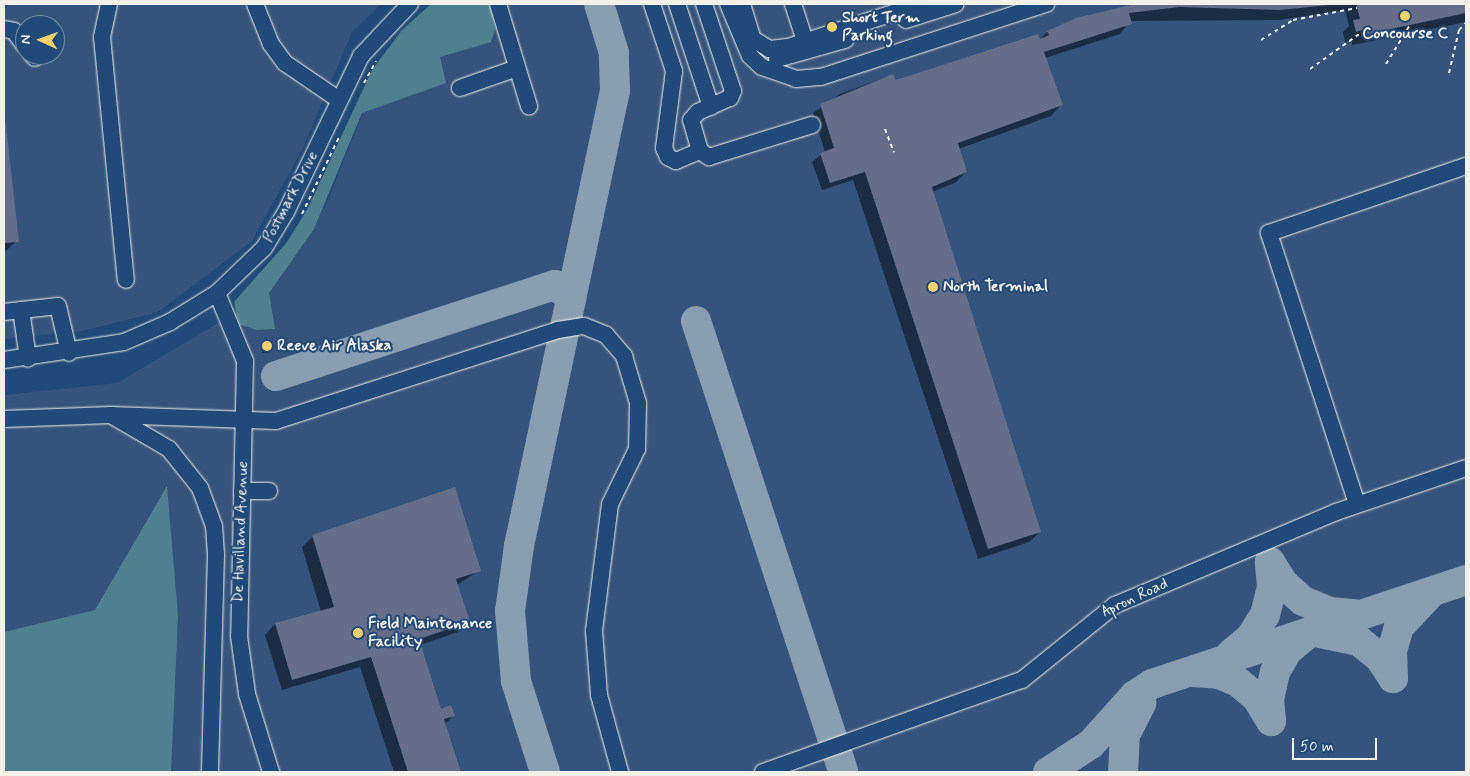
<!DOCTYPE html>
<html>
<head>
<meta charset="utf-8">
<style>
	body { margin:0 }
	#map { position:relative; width:1470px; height:776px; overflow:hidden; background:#1f4a7a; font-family:Mynerve,sans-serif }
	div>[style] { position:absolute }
	.built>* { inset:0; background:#34547e }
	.green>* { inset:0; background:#4e818d }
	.shadow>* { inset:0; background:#0007 }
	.taxiway>* { height:30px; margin:-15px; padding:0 15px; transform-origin:15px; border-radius:15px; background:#8a9eb1 }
	.building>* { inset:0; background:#656d88; transform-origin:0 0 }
	.path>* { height:2px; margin-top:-1px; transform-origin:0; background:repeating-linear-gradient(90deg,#f4f1e8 0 4px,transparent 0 8px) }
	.roads { filter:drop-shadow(0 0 1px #f4f1e8) drop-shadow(0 0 1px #f4f1e8) }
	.minor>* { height:16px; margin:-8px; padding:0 8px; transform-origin:8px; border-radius:8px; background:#1f4a7a }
	.dots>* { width:14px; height:14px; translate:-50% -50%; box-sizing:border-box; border:2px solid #1f4a7a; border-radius:50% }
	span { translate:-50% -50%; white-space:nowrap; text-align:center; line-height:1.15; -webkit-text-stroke:4px #1f4a7a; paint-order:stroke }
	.poi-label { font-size:16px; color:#f4f1e8; font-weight:700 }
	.left { translate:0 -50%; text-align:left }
	.street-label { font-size:16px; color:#f4f1e8 }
	.frame { position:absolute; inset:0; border:5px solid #f4f1e8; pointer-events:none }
	.north { position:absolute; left:15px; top:15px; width:50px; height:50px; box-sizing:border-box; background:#1f4a7a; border:1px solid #748da6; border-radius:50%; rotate:272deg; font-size:14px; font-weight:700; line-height:20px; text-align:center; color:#f4f1e8 }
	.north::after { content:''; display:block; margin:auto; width:18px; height:22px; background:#ffd166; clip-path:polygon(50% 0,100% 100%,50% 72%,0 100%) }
	.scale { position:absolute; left:1292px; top:738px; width:85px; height:22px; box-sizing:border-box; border:2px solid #f4f1e8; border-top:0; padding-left:6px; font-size:15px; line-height:18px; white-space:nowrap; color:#f4f1e8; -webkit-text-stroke:4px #1f4a7a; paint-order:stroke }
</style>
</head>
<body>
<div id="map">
	<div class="built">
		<div style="clip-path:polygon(evenodd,4px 4px,381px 4px,352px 32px,303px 148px,252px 241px,158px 312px,82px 331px,4px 339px,4px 4px,25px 25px,55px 25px,55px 55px,25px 55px,25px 25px)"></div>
		<div style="clip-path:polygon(447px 4px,1466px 4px,1466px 772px,4px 772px,4px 395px,117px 383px,269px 293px,326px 205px,372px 90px)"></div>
	</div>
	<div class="green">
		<div style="clip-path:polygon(431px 4px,490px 4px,495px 29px,491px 42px,440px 57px,446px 83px,362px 113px,314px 229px,269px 293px,275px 329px,257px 330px,239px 324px,234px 302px,287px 242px,308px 208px,372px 70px,402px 30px)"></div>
		<div style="clip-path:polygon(167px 486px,178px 616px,171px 772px,4px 772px,4px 632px,95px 610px)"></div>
	</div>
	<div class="shadow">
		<div style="clip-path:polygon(1151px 4px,1466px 4px,1466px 22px,1352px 45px,1352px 40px,1345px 42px,1343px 32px,1349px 26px,1345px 10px,1279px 20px,1130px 21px,1120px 34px,1045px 58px,1061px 105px,1051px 116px,958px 149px,966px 172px,955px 183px,932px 192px,1040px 532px,1029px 542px,978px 559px,853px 180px,822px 190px,812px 162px,825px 152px,813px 113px,840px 94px,892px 75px,895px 82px,1039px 40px,1047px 32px,1106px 11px)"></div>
		<div style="clip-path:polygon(4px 108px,17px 241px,4px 252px)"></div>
		<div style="clip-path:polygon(263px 341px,270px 351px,268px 353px,262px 353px)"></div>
		<div style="clip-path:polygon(313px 536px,480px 570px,457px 585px,469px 622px,458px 632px,420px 645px,440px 710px,453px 716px,444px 725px,459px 772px,394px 772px,360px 667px,282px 690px,265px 635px,275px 624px,321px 612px,302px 547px)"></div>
	</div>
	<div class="taxiway">
		<div style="left:696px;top:321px;width:474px;rotate:71.9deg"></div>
		<div style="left:276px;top:376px;width:293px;rotate:-18.1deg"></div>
		<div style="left:555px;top:285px;width:21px;rotate:39deg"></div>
		<div style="left:1315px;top:632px;width:45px;rotate:11.6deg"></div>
		<div style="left:1359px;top:641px;width:27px;rotate:39deg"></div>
		<div style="left:1380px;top:658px;width:24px;rotate:57deg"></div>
		<div style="left:1231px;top:654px;width:26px;rotate:-40deg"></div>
		<div style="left:1251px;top:637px;width:26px;rotate:-58deg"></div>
		<div style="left:1265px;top:615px;width:29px;rotate:-76deg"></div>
		<div style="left:1272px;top:587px;width:25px;rotate:-95deg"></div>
		<div style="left:1270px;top:562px;width:26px;rotate:58deg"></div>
		<div style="left:1284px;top:584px;width:25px;rotate:42deg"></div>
		<div style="left:1303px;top:601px;width:29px;rotate:22deg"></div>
		<div style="left:1330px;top:612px;width:25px;rotate:5deg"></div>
		<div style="left:1192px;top:672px;width:27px;rotate:4deg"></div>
		<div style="left:1219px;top:674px;width:21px;rotate:23deg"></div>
		<div style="left:1238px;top:682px;width:25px;rotate:40deg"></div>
		<div style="left:1257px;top:698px;width:27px;rotate:59deg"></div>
		<div style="left:1393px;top:678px;width:27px;rotate:-92deg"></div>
		<div style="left:1392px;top:651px;width:25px;rotate:-74deg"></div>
		<div style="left:1399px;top:627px;width:44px;rotate:-46.8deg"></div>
		<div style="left:1271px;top:721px;width:21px;rotate:-95deg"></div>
		<div style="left:1269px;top:700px;width:29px;rotate:-78deg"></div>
		<div style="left:1275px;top:672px;width:24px;rotate:-60deg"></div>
		<div style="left:1287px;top:651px;width:25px;rotate:-40deg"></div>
		<div style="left:545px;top:772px;width:96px;rotate:-107.7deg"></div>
		<div style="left:516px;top:681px;width:70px;rotate:-94.9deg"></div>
		<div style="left:510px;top:611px;width:66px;rotate:-82.1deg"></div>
		<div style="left:519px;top:546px;width:466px;rotate:-78.1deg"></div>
		<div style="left:615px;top:90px;width:37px;rotate:-92deg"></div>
		<div style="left:614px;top:53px;width:51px;rotate:-107deg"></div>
		<div style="left:1048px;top:772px;width:51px;rotate:-33.1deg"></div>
		<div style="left:1091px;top:744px;width:66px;rotate:-48.1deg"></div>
		<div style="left:1135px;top:695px;width:20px;rotate:-33deg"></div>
		<div style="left:1152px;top:684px;width:331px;rotate:-18.3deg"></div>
		<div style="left:1123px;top:772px;width:37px;rotate:-87deg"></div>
		<div style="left:1125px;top:735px;width:36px;rotate:-63deg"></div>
	</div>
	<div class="building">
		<div style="clip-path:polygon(1135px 4px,1329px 5px,1280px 10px,1179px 7px,1129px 13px,1132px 24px,1044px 52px,1063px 105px,958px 143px,967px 172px,932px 187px,1041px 532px,988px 549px,865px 172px,830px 183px,820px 153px,834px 148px,820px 104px,893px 74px,896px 80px,1038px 34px,1040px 39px,1049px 35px,1047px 31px,1076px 18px)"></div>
		<div style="clip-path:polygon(1356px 4px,1466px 4px,1466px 13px,1363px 35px,1362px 30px,1356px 32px,1353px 20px,1360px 19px)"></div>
		<div style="clip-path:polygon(4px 108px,19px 242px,4px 243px)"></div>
		<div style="left:270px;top:339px;width:12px;height:7px;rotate:81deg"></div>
		<div style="clip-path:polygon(455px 487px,481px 571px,456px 579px,470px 622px,419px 639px,441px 709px,451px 705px,455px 716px,444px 719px,461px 772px,408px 772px,371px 657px,292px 680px,275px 623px,334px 607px,312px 535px)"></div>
	</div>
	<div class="path">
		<div style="left:1261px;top:40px;width:38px;rotate:-32deg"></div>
		<div style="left:1293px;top:20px;width:65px;rotate:-10.6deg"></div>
		<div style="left:1386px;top:64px;width:46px;rotate:-58.4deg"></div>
		<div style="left:1310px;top:69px;width:64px;rotate:-35.4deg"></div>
		<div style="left:1449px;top:73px;width:44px;rotate:-76.9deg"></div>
		<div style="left:1459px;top:30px;width:10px;rotate:-45deg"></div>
		<div style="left:364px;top:83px;width:25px;rotate:-61deg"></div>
		<div style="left:885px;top:129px;width:25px;rotate:69deg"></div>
		<div style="left:302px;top:214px;width:88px;rotate:-64.3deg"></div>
	</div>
	<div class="roads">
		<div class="minor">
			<div style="left:109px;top:4px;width:34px;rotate:102deg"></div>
			<div style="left:102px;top:37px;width:244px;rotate:84.4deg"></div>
			<div style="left:255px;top:4px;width:43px;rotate:68.2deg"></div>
			<div style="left:271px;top:44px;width:24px;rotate:54deg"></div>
			<div style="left:285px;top:63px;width:65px;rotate:34.4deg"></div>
			<div style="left:498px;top:4px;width:107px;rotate:73.1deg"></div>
			<div style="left:652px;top:4px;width:71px;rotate:71.8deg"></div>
			<div style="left:674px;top:71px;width:78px;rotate:97.4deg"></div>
			<div style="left:664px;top:148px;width:10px;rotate:66deg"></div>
			<div style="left:668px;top:157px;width:9px;rotate:27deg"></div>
			<div style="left:676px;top:161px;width:26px;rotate:-23deg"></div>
			<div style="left:700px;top:151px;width:11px;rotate:34deg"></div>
			<div style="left:709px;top:157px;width:108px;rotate:-17.3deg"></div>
			<div style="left:677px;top:4px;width:108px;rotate:71.7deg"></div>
			<div style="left:728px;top:4px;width:56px;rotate:67.1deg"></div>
			<div style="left:750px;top:56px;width:16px;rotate:43deg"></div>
			<div style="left:762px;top:67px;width:36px;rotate:19deg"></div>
			<div style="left:796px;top:79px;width:25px;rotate:-5deg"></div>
			<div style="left:821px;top:77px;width:237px;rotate:-18deg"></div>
			<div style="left:742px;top:4px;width:37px;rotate:73deg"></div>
			<div style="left:753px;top:39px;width:19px;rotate:32deg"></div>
			<div style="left:769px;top:49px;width:19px;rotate:-6deg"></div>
			<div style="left:788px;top:47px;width:140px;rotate:-17.9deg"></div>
			<div style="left:793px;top:4px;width:40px;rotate:72deg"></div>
			<div style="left:906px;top:20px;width:52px;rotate:-17.7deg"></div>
			<div style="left:4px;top:29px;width:10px;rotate:11deg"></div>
			<div style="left:14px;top:31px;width:19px;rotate:54deg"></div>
			<div style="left:32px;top:55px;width:4px;rotate:45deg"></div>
			<div style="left:777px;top:59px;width:71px;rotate:-15.6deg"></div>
			<div style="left:460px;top:88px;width:60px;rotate:-19.3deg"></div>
			<div style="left:700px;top:151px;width:32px;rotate:-106deg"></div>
			<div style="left:691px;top:120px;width:11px;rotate:-49deg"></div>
			<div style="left:698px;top:112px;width:35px;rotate:-24deg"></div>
			<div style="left:730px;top:98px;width:8px;rotate:-67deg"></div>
			<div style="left:733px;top:91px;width:92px;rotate:-108.4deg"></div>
			<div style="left:217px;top:293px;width:74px;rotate:67.6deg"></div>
			<div style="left:245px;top:361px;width:275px;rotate:91.2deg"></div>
			<div style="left:239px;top:636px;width:59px;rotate:82.1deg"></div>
			<div style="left:247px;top:694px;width:82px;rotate:72.9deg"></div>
			<div style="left:21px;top:310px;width:49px;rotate:81.7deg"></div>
			<div style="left:4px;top:312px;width:54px;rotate:-6.3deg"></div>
			<div style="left:58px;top:306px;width:48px;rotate:76.8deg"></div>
			<div style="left:4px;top:360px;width:121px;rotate:-8.5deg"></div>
			<div style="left:124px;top:342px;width:50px;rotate:-23.5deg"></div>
			<div style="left:170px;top:322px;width:55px;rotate:-31.7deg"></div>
			<div style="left:217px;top:293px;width:65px;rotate:-43.8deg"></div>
			<div style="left:264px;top:248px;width:42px;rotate:-58.6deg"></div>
			<div style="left:286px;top:212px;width:173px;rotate:-64.3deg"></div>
			<div style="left:361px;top:56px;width:71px;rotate:-46.7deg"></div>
			<div style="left:111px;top:415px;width:165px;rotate:2.1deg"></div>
			<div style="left:276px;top:421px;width:296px;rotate:-17.9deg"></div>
			<div style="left:558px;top:330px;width:26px;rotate:-9deg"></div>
			<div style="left:584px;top:326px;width:24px;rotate:22deg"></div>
			<div style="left:606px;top:335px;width:28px;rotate:49deg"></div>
			<div style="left:624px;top:356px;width:49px;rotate:73.4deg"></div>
			<div style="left:638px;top:403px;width:46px;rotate:91.2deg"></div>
			<div style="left:637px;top:449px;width:61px;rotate:116.1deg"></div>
			<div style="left:610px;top:504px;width:128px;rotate:97.2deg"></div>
			<div style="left:594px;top:631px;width:64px;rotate:85.5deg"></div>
			<div style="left:599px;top:695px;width:80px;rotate:74.7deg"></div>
			<div style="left:4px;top:419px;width:107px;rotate:-2.1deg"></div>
			<div style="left:111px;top:415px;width:67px;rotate:30.4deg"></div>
			<div style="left:169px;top:449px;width:50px;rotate:51.5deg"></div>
			<div style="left:200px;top:488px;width:40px;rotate:69.8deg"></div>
			<div style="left:214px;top:526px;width:29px;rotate:86deg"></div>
			<div style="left:216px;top:555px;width:217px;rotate:91.6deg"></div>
			<div style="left:242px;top:491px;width:27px"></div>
			<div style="left:1357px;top:504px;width:285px;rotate:-108deg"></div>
			<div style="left:1269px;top:233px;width:208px;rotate:-18.8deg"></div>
			<div style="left:763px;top:772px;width:275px;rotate:-19.6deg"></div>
			<div style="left:1022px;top:680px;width:119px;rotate:-38.9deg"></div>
			<div style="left:1115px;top:605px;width:240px;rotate:-22.8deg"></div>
			<div style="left:1336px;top:512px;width:137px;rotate:-18.7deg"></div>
		</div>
	</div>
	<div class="dots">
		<div style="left:1405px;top:16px;background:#ffd166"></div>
		<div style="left:832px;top:27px;background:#ffd166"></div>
		<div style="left:933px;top:287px;background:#ffd166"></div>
		<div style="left:267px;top:346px;background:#ffd166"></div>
		<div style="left:358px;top:633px;background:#ffd166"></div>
	</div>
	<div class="poi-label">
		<span class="left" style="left:842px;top:27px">Short Term<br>Parking</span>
		<span style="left:1405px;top:34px">Concourse C</span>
		<span class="left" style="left:943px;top:287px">North Terminal</span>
		<span class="left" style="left:277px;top:346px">Reeve Air Alaska</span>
		<span class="left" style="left:368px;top:633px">Field Maintenance<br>Facility</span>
	</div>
	<div class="street-label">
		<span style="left:291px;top:197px;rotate:-62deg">Postmark Drive</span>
		<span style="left:241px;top:532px;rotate:-88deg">De Havilland Avenue</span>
		<span style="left:1135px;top:598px;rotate:-25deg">Apron Road</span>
	</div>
	<div class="frame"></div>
	<div class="north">N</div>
	<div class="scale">50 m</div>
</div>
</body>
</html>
